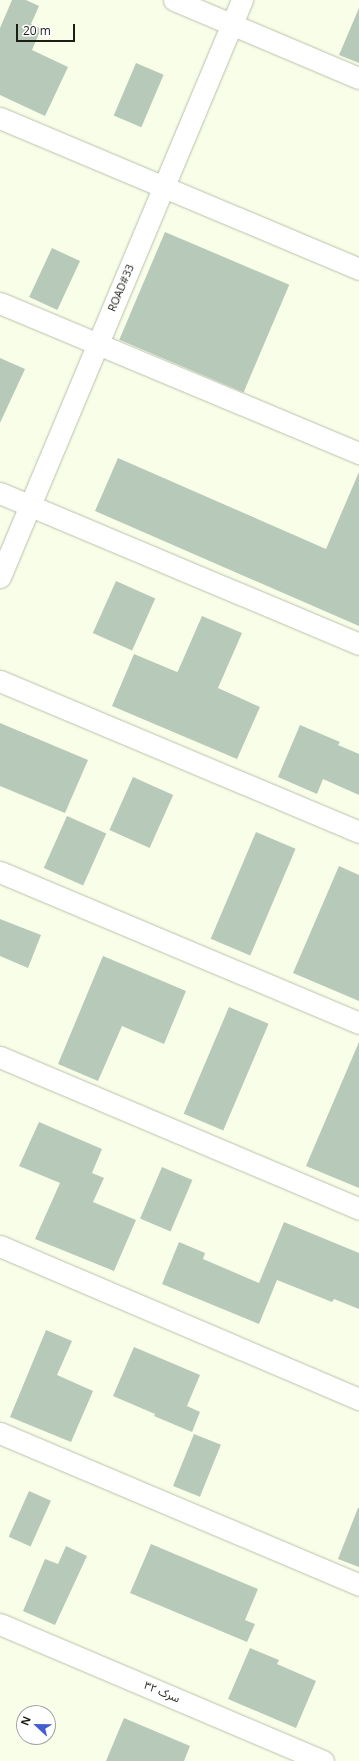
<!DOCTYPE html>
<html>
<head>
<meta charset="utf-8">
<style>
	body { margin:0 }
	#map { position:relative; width:359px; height:1761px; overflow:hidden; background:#f8fee8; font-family:"Open Sans","Noto Sans Arabic",sans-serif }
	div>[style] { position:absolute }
	.building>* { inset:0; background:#b7caba; transform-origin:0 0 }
	.roads { filter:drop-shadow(0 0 1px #bac0ab) drop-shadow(0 0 1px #bac0ab) }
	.minor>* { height:21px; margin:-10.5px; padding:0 10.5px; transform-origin:10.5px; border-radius:10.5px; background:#fff }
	span { translate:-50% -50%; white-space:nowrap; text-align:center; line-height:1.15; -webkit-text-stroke:3px #fff; paint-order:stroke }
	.street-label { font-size:11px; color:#1c1e16 }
	.north { position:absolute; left:16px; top:1705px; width:40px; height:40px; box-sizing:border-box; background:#fff; border:1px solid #a4a5a2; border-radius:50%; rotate:292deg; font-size:11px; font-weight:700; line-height:16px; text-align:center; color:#1c1e16 }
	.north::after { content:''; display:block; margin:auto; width:14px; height:18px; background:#435ed1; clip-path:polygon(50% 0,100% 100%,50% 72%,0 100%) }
	.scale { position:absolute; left:16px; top:24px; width:59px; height:18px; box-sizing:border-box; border:2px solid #1c1e16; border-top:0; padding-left:5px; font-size:12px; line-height:14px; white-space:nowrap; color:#1c1e16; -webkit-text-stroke:3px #fff; paint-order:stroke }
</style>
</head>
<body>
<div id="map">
	<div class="building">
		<div style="clip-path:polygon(12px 0,26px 0,39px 6px,31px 24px,41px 29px,32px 50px,68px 67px,45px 116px,0 95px,0 28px)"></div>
		<div style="clip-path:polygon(359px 8px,359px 63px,339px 55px)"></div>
		<div style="left:136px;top:63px;width:30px;height:57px;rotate:23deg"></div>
		<div style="left:165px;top:232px;width:135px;height:117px;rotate:23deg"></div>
		<div style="left:52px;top:248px;width:31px;height:54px;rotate:25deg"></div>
		<div style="clip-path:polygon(0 358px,25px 369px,0 423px)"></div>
		<div style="clip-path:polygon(118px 458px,326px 549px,359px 472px,359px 626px,95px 511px)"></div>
		<div style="left:116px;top:581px;width:43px;height:57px;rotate:24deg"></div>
		<div style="clip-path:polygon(202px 616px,242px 633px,218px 688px,260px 707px,237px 759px,112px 706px,134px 654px,177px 672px,178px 671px)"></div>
		<div style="clip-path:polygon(0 723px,88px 760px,65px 813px,0 786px)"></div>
		<div style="clip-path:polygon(300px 725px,340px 742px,338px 745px,359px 754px,359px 795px,323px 779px,317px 794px,278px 777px)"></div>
		<div style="left:133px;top:777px;width:44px;height:58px;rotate:24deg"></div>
		<div style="left:67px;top:816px;width:43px;height:57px;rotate:24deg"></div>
		<div style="left:256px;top:832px;width:43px;height:116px;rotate:23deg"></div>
		<div style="clip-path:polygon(339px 866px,359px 875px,359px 1001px,293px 973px)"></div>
		<div style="clip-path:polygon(0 919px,41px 935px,28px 968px,0 956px)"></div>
		<div style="clip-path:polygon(103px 956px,186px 991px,164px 1044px,122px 1026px,98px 1081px,58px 1064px)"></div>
		<div style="left:229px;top:1007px;width:43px;height:116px;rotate:23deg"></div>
		<div style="clip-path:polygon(359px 1042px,359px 1188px,306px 1166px)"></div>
		<div style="clip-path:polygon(39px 1122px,102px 1149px,92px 1173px,104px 1178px,93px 1202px,136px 1220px,114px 1271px,35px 1239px,60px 1183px,19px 1166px)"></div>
		<div style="left:162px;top:1167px;width:33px;height:56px;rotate:23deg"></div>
		<div style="clip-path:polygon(284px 1222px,359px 1253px,359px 1309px,334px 1299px,332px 1302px,277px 1280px,259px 1324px,162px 1284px,179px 1242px,205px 1253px,203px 1259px,259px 1283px)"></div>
		<div style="clip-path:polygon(46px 1330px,72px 1341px,57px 1375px,93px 1391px,71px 1442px,10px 1417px)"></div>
		<div style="clip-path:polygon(134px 1347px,200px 1375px,187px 1406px,200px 1412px,192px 1432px,154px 1416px,155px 1414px,113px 1396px)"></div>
		<div style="left:194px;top:1434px;width:29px;height:56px;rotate:22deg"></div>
		<div style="left:29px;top:1491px;width:24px;height:50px;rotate:24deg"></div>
		<div style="clip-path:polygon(358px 1508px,359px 1508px,359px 1567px,338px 1559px)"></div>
		<div style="clip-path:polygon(151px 1544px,258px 1589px,245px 1620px,255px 1624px,247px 1642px,130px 1593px)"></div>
		<div style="clip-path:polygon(66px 1546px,87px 1556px,55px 1625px,23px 1611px,45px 1559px,58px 1564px)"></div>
		<div style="clip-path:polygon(250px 1648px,279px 1660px,277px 1664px,316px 1681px,296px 1728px,228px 1699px)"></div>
		<div style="clip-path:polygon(124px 1718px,190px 1746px,184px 1761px,106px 1761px)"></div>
	</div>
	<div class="roads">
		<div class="minor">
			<div style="left:174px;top:0;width:201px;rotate:22.9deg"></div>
			<div style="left:0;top:118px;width:389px;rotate:22.8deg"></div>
			<div style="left:0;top:303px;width:389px;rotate:22.7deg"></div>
			<div style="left:0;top:493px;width:389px;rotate:22.8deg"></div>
			<div style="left:0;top:577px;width:626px;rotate:-67.25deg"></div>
			<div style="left:0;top:681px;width:389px;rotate:22.8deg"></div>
			<div style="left:0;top:872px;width:389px;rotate:22.8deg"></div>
			<div style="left:0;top:1057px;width:390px;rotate:22.9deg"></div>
			<div style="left:0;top:1246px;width:390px;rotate:23.1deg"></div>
			<div style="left:0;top:1433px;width:390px;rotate:22.9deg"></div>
			<div style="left:0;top:1624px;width:351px;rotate:23deg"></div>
		</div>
	</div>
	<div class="street-label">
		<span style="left:121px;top:288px;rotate:-67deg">ROAD#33</span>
		<span style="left:162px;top:1692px;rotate:23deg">سرک ۳۲</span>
	</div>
	<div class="north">N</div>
	<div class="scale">20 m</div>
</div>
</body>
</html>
